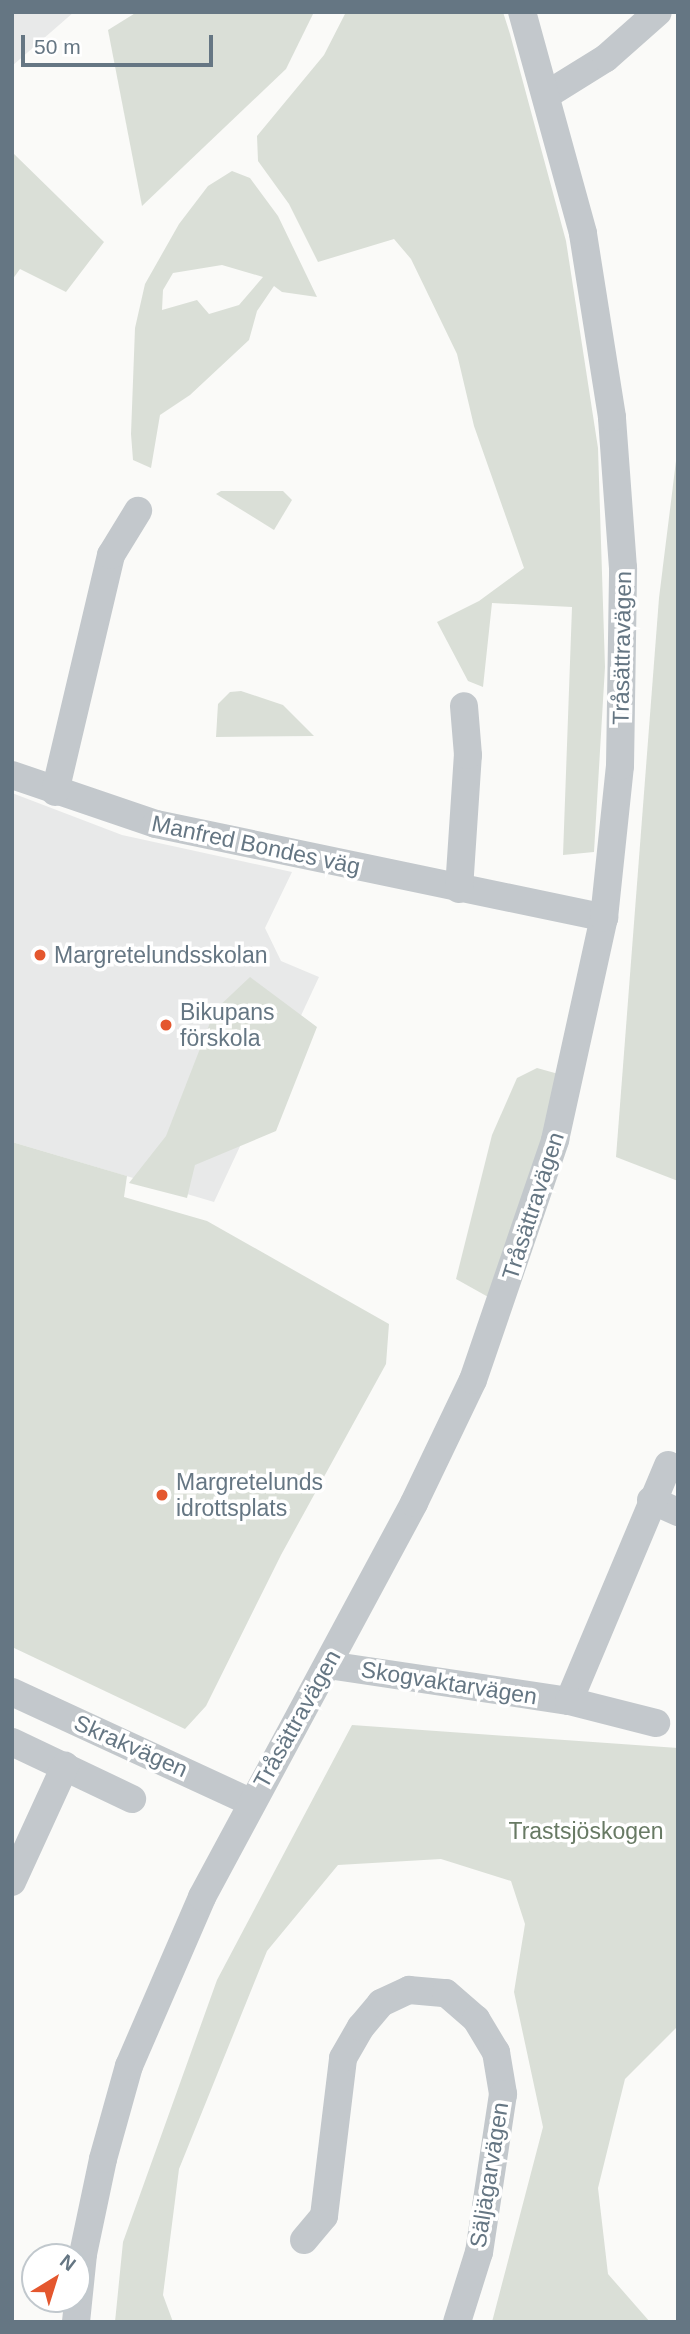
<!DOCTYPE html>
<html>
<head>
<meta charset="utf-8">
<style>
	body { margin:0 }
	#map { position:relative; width:690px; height:2334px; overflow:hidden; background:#fafaf8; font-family:Helvetica,sans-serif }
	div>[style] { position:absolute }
	.built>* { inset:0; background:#e8e9e9 }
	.green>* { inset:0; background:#dadfd7 }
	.street>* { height:28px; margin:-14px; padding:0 14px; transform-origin:14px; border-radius:14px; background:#c3c8cc }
	.dots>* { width:19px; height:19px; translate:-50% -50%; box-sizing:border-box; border:4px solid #fff; border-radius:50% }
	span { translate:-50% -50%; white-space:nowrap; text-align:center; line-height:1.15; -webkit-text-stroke:7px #fff; paint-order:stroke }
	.street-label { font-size:23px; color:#657683 }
	.poi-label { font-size:23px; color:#657683 }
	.left { translate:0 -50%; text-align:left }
	.park-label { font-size:23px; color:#687a64 }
	.frame { position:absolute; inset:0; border:14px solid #657683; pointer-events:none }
	.north { position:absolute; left:21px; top:2243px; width:70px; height:70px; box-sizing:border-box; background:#fff; border:2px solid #c1c8cd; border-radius:50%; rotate:38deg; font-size:19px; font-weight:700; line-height:28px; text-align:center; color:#657683 }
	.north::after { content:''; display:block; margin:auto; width:24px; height:32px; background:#e4572e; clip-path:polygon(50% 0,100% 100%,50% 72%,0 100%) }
	.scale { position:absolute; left:21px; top:35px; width:192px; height:32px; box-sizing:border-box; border:4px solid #657683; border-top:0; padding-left:9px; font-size:21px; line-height:24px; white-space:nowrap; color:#657683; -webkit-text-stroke:5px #fff; paint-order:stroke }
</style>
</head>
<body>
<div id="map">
	<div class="built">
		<div style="clip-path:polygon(12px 12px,74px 12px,12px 66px)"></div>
		<div style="clip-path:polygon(12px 793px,122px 835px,292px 872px,265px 928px,281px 961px,319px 977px,214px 1202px,12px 1142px)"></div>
	</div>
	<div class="green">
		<div style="clip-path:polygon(137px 12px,314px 12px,286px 69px,142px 206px,108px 30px)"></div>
		<div style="clip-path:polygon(346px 12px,503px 12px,510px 34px,566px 241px,598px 448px,605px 667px,594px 852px,563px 855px,572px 607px,492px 603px,483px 687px,468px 681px,437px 622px,479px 601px,524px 568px,474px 426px,457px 354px,411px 259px,394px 239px,318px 262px,289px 204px,258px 161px,257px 136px,324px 55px)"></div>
		<div style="clip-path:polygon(12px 152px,104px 242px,66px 292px,20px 269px,12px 280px)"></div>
		<div style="clip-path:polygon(evenodd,232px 171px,250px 178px,278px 216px,317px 297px,282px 292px,274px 286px,257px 311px,249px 340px,190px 395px,160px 415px,151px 468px,133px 460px,131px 434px,135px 328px,145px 284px,179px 224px,208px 186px,232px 171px,222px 265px,263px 277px,239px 305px,209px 314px,197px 300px,162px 310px,163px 290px,173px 273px,222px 265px)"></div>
		<div style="clip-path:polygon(678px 445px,678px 1181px,616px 1157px,659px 598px)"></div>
		<div style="clip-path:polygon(221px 491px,283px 491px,292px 500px,274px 530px,216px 494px)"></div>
		<div style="clip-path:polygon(241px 691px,283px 705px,314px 736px,216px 737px,218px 704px,230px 692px)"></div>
		<div style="clip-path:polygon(250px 977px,317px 1027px,276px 1131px,195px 1165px,187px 1198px,129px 1183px,166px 1136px,215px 1010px)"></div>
		<div style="clip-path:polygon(537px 1068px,562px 1075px,490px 1298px,456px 1279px,492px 1135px,517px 1078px)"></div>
		<div style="clip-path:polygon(12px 1142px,127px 1176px,124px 1197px,207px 1221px,389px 1324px,386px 1364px,281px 1555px,206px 1706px,185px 1729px,12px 1647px)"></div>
		<div style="clip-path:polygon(352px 1725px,678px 1748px,678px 2026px,625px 2079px,598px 2188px,608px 2274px,650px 2322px,492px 2322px,543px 2127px,514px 1992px,525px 1924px,511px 1881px,441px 1859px,338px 1865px,267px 1951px,179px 2169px,163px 2295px,173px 2322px,115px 2322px,123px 2242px,217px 1980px)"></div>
	</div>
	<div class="street">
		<div style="left:548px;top:94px;width:68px;rotate:-31.8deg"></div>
		<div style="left:606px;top:58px;width:69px;rotate:-41.5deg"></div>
		<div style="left:12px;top:775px;width:152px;rotate:18.8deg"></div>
		<div style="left:156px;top:824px;width:458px;rotate:11.8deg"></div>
		<div style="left:55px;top:792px;width:244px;rotate:-76.7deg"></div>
		<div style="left:111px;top:555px;width:52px;rotate:-58.5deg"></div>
		<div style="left:459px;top:889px;width:134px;rotate:-86.2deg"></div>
		<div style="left:468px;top:755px;width:49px;rotate:-94.7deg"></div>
		<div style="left:651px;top:1500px;width:30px;rotate:24deg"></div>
		<div style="left:328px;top:1665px;width:244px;rotate:8.5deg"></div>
		<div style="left:569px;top:1701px;width:256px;rotate:-67.2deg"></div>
		<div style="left:12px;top:1692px;width:262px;rotate:24.8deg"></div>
		<div style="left:569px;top:1701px;width:90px;rotate:14.2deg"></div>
		<div style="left:12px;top:1742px;width:133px;rotate:25.4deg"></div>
		<div style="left:12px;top:1882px;width:128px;rotate:-65.4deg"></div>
		<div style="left:304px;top:2240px;width:31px;rotate:-50deg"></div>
		<div style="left:324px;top:2216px;width:159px;rotate:-83.1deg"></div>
		<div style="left:343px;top:2058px;width:36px;rotate:-60deg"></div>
		<div style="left:361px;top:2027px;width:31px;rotate:-50deg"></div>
		<div style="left:381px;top:2003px;width:31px;rotate:-25deg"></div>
		<div style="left:409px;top:1990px;width:37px;rotate:5deg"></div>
		<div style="left:446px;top:1993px;width:40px;rotate:41deg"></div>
		<div style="left:476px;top:2019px;width:39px;rotate:59deg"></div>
		<div style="left:496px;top:2052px;width:43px;rotate:80.5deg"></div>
		<div style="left:503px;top:2094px;width:160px;rotate:98.6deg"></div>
		<div style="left:479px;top:2252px;width:73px;rotate:107.4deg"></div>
		<div style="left:76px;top:2322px;width:68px;rotate:-84.1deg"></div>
		<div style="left:83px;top:2254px;width:97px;rotate:-78.1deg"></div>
		<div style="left:103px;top:2159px;width:97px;rotate:-74.4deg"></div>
		<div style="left:129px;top:2066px;width:184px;rotate:-66.6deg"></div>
		<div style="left:202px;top:1897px;width:447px;rotate:-61.7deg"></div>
		<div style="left:414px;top:1503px;width:136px;rotate:-64.4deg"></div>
		<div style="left:473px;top:1380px;width:254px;rotate:-71.1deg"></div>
		<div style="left:555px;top:1140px;width:227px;rotate:-77.6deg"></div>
		<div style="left:604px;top:918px;width:153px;rotate:-84deg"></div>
		<div style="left:620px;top:766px;width:198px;rotate:-89.1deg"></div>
		<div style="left:623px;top:568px;width:151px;rotate:-94.2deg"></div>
		<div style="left:612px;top:417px;width:186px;rotate:-99deg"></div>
		<div style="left:583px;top:233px;width:229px;rotate:-105.4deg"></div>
	</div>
	<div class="dots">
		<div style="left:40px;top:955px;background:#e4572e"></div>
		<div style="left:166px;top:1025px;background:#e4572e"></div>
		<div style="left:162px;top:1495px;background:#e4572e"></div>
	</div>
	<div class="street-label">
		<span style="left:622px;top:648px;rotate:-89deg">Tråsättravägen</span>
		<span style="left:256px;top:845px;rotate:12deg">Manfred Bondes väg</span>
		<span style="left:533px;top:1206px;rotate:-72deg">Tråsättravägen</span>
		<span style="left:449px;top:1683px;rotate:9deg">Skogvaktarvägen</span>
		<span style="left:297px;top:1719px;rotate:-61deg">Tråsättravägen</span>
		<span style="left:131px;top:1746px;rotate:24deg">Skrakvägen</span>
		<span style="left:489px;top:2175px;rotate:-81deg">Säljägarvägen</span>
	</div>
	<div class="poi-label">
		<span class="left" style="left:54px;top:955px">Margretelundsskolan</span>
		<span class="left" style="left:180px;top:1025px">Bikupans<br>förskola</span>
		<span class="left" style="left:176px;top:1495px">Margretelunds<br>idrottsplats</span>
	</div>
	<div class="park-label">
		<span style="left:586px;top:1831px">Trastsjöskogen</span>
	</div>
	<div class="frame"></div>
	<div class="north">N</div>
	<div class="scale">50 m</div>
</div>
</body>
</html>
